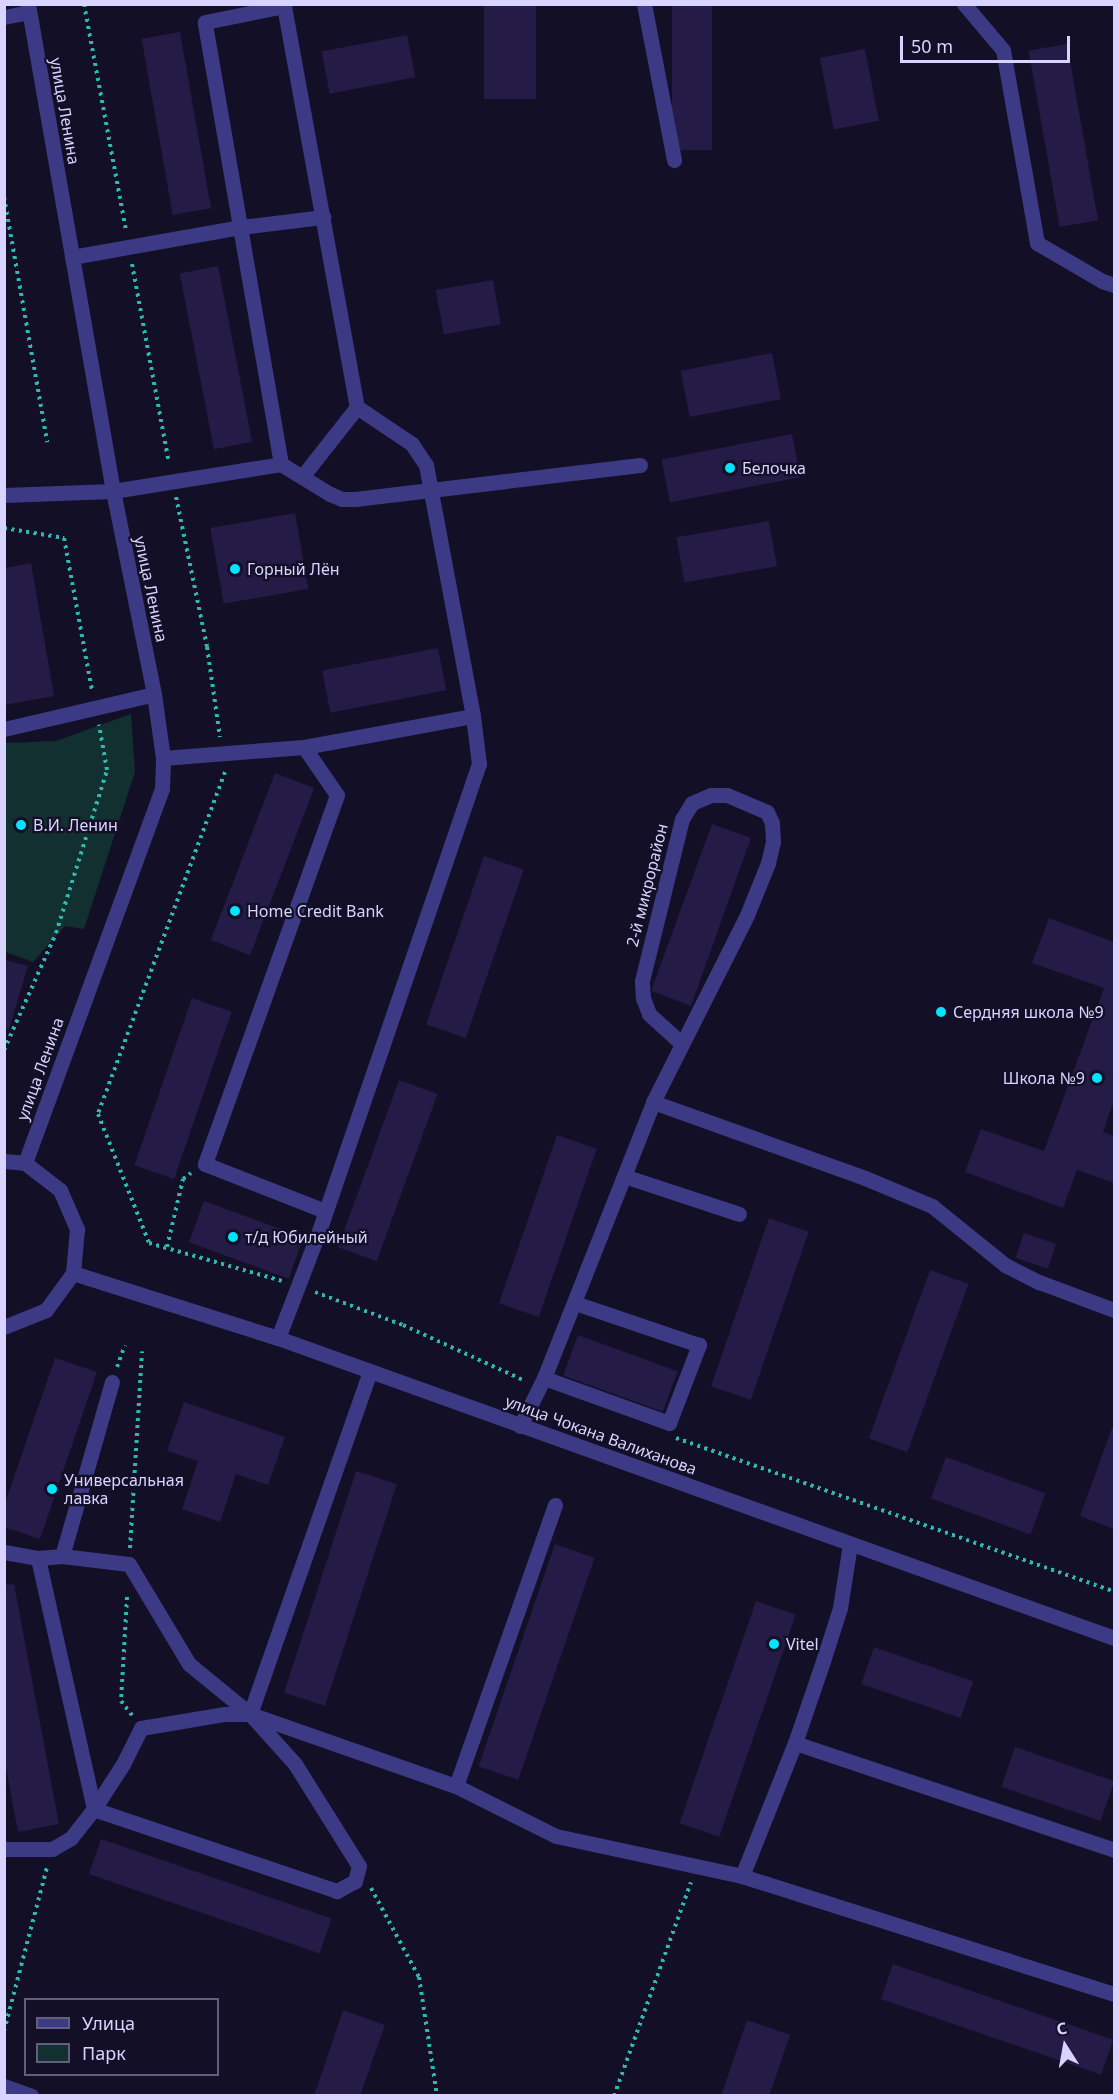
<!DOCTYPE html>
<html>
<head>
<meta charset="utf-8">
<style>
	body { margin:0 }
	#map { position:relative; width:1119px; height:2100px; overflow:hidden; background:#130f26; font-family:"Noto Sans",sans-serif }
	div>[style] { position:absolute }
	.green>* { inset:0; background:#12302f }
	.building>* { inset:0; background:#241b47; transform-origin:0 0 }
	.path>* { height:4px; margin-top:-2px; transform-origin:0; background:repeating-linear-gradient(90deg,#2fb8b0 0 3px,transparent 0 7.5px) }
	.minor>* { height:15px; margin:-7.5px; padding:0 7.5px; transform-origin:7.5px; border-radius:7.5px; background:#3d3a85 }
	.dots>* { width:16px; height:16px; translate:-50% -50%; box-sizing:border-box; border:3px solid #130f26; border-radius:50% }
	span { translate:-50% -50%; white-space:nowrap; text-align:center; line-height:1.15; -webkit-text-stroke:4.5px #130f26; paint-order:stroke }
	.street-label { font-size:16px; color:#d9d4ff }
	.poi-label { font-size:16px; color:#d9d4ff }
	.left { translate:0 -50%; text-align:left }
	.right { translate:-100% -50%; text-align:right }
	.frame { position:absolute; inset:0; border:6px solid #d9d4ff; pointer-events:none }
	.legend { position:absolute; left:24px; top:1998px; width:195px; height:78px; box-sizing:border-box; background:#130f26; border:2px solid #625e7d; margin:0; padding:8px 10px; list-style:none; font-size:18px; color:#d9d4ff }
	.legend li { display:flex; align-items:center; gap:12px; height:30px }
	.legend b { width:30px; border:2px solid #625e7d }
	.north { position:absolute; left:1035px; top:2016px; width:60px; height:60px; -webkit-text-stroke:4px #130f26; paint-order:stroke; rotate:349deg; font-size:16px; font-weight:700; line-height:24px; text-align:center; color:#d9d4ff }
	.north::after { content:''; display:block; margin:auto; width:21px; height:27px; background:#d9d4ff; clip-path:polygon(50% 0,100% 100%,50% 72%,0 100%) }
	.scale { position:absolute; left:900px; top:36px; width:170px; height:27px; box-sizing:border-box; border:3px solid #d9d4ff; border-top:0; padding-left:8px; font-size:18px; line-height:21px; white-space:nowrap; color:#d9d4ff; -webkit-text-stroke:4px #130f26; paint-order:stroke }
</style>
</head>
<body>
<div id="map">
	<div class="green">
		<div style="clip-path:polygon(131px 714px,135px 772px,84px 929px,65px 926px,33px 962px,5px 952px,5px 743px,56px 741px)"></div>
	</div>
	<div class="building">
		<div style="left:484px;top:4px;width:52px;height:95px"></div>
		<div style="left:672px;top:4px;width:40px;height:146px"></div>
		<div style="left:180px;top:32px;width:179px;height:39px;rotate:80deg"></div>
		<div style="left:407px;top:35px;width:43px;height:87px;rotate:79deg"></div>
		<div style="left:1067px;top:44px;width:179px;height:39px;rotate:80deg"></div>
		<div style="left:865px;top:49px;width:73px;height:46px;rotate:79deg"></div>
		<div style="left:218px;top:266px;width:179px;height:39px;rotate:79deg"></div>
		<div style="left:493px;top:280px;width:45px;height:58px;rotate:80deg"></div>
		<div style="left:772px;top:353px;width:47px;height:93px;rotate:79deg"></div>
		<div style="left:792px;top:434px;width:44px;height:133px;rotate:79deg"></div>
		<div style="left:295px;top:513px;width:77px;height:86px;rotate:80deg"></div>
		<div style="left:769px;top:521px;width:46px;height:94px;rotate:80deg"></div>
		<div style="clip-path:polygon(31px 563px,54px 696px,4px 705px,4px 568px)"></div>
		<div style="left:438px;top:648px;width:43px;height:118px;rotate:79deg"></div>
		<div style="left:275px;top:773px;width:42px;height:179px;rotate:21deg"></div>
		<div style="clip-path:polygon(712px 824px,751px 838px,691px 1006px,652px 991px,652px 988px)"></div>
		<div style="left:484px;top:856px;width:42px;height:178px;rotate:19deg"></div>
		<div style="clip-path:polygon(1049px 918px,1114px 942px,1114px 1101px,1103px 1132px,1114px 1136px,1114px 1183px,1077px 1170px,1063px 1208px,965px 1172px,981px 1129px,1044px 1151px,1104px 988px,1032px 963px)"></div>
		<div style="clip-path:polygon(4px 960px,28px 966px,9px 1029px,4px 1028px)"></div>
		<div style="left:192px;top:998px;width:42px;height:177px;rotate:19deg"></div>
		<div style="left:399px;top:1080px;width:41px;height:178px;rotate:20deg"></div>
		<div style="left:557px;top:1135px;width:42px;height:178px;rotate:19deg"></div>
		<div style="left:204px;top:1201px;width:106px;height:44px;rotate:20deg"></div>
		<div style="left:769px;top:1218px;width:42px;height:178px;rotate:19deg"></div>
		<div style="left:1024px;top:1233px;width:34px;height:26px;rotate:19deg"></div>
		<div style="left:930px;top:1270px;width:41px;height:179px;rotate:20deg"></div>
		<div style="left:578px;top:1335px;width:106px;height:43px;rotate:20deg"></div>
		<div style="clip-path:polygon(55px 1358px,97px 1372px,40px 1539px,4px 1527px,4px 1506px)"></div>
		<div style="clip-path:polygon(184px 1402px,285px 1437px,268px 1485px,236px 1474px,220px 1522px,182px 1509px,198px 1461px,167px 1451px)"></div>
		<div style="clip-path:polygon(1112px 1428px,1114px 1428px,1114px 1529px,1080px 1516px)"></div>
		<div style="left:946px;top:1457px;width:106px;height:44px;rotate:20deg"></div>
		<div style="left:356px;top:1471px;width:43px;height:233px;rotate:18deg"></div>
		<div style="left:555px;top:1544px;width:42px;height:235px;rotate:19deg"></div>
		<div style="clip-path:polygon(14px 1584px,59px 1824px,18px 1832px,4px 1757px,4px 1585px)"></div>
		<div style="left:756px;top:1601px;width:42px;height:235px;rotate:19deg"></div>
		<div style="left:874px;top:1647px;width:105px;height:39px;rotate:19deg"></div>
		<div style="left:1015px;top:1747px;width:105px;height:42px;rotate:19deg"></div>
		<div style="left:101px;top:1839px;width:244px;height:37px;rotate:19deg"></div>
		<div style="left:893px;top:1964px;width:233px;height:37px;rotate:19deg"></div>
		<div style="clip-path:polygon(343px 2010px,385px 2025px,360px 2096px,314px 2096px)"></div>
		<div style="clip-path:polygon(747px 2020px,790px 2035px,769px 2096px,721px 2096px)"></div>
	</div>
	<div class="path">
		<div style="left:84px;top:4px;width:230px;rotate:79.5deg"></div>
		<div style="left:4px;top:197px;width:249px;rotate:80deg"></div>
		<div style="left:132px;top:264px;width:202px;rotate:79.5deg"></div>
		<div style="left:176px;top:497px;width:153px;rotate:78.3deg"></div>
		<div style="left:207px;top:647px;width:91px;rotate:81.8deg"></div>
		<div style="left:4px;top:528px;width:61px;rotate:9.5deg"></div>
		<div style="left:64px;top:538px;width:156px;rotate:79.6deg"></div>
		<div style="left:225px;top:772px;width:365px;rotate:110.4deg"></div>
		<div style="left:98px;top:1114px;width:139px;rotate:68.4deg"></div>
		<div style="left:149px;top:1243px;width:138px;rotate:15.9deg"></div>
		<div style="left:4px;top:1050px;width:128px;rotate:-66deg"></div>
		<div style="left:56px;top:933px;width:171px;rotate:-72.6deg"></div>
		<div style="left:107px;top:770px;width:46px;rotate:-100.1deg"></div>
		<div style="left:167px;top:1247px;width:70px;rotate:-76.8deg"></div>
		<div style="left:183px;top:1179px;width:10px;rotate:-37deg"></div>
		<div style="left:315px;top:1292px;width:94px;rotate:20.6deg"></div>
		<div style="left:403px;top:1325px;width:132px;rotate:24.6deg"></div>
		<div style="left:117px;top:1367px;width:23px;rotate:-70deg"></div>
		<div style="left:676px;top:1438px;width:464px;rotate:19.3deg"></div>
		<div style="left:130px;top:1548px;width:197px;rotate:-86.5deg"></div>
		<div style="left:127px;top:1597px;width:104px;rotate:93.3deg"></div>
		<div style="left:121px;top:1701px;width:18px;rotate:52deg"></div>
		<div style="left:371px;top:1888px;width:101px;rotate:61.7deg"></div>
		<div style="left:419px;top:1977px;width:120px;rotate:81.4deg"></div>
		<div style="left:4px;top:2031px;width:170px;rotate:-75.3deg"></div>
		<div style="left:614px;top:2096px;width:227px;rotate:-70.2deg"></div>
	</div>
	<div class="minor">
		<div style="left:644px;top:4px;width:159px;rotate:79.1deg"></div>
		<div style="left:964px;top:4px;width:60px;rotate:49.7deg"></div>
		<div style="left:1003px;top:50px;width:196px;rotate:80deg"></div>
		<div style="left:1037px;top:243px;width:75px;rotate:30.3deg"></div>
		<div style="left:1102px;top:281px;width:13px;rotate:18deg"></div>
		<div style="left:4px;top:17px;width:25px;rotate:-11deg"></div>
		<div style="left:72px;top:257px;width:172px;rotate:-10.1deg"></div>
		<div style="left:241px;top:227px;width:83px;rotate:-7deg"></div>
		<div style="left:281px;top:464px;width:448px;rotate:-99.8deg"></div>
		<div style="left:205px;top:22px;width:81px;rotate:-11.4deg"></div>
		<div style="left:284px;top:6px;width:408px;rotate:79.7deg"></div>
		<div style="left:357px;top:407px;width:89px;rotate:128.2deg"></div>
		<div style="left:4px;top:495px;width:109px;rotate:-2.1deg"></div>
		<div style="left:113px;top:491px;width:170px;rotate:-9.1deg"></div>
		<div style="left:281px;top:464px;width:57px;rotate:31.5deg"></div>
		<div style="left:330px;top:494px;width:13px;rotate:23deg"></div>
		<div style="left:342px;top:499px;width:13px"></div>
		<div style="left:355px;top:499px;width:287px;rotate:-6.8deg"></div>
		<div style="left:4px;top:729px;width:154px;rotate:-13.1deg"></div>
		<div style="left:304px;top:747px;width:172px;rotate:-10.4deg"></div>
		<div style="left:163px;top:758px;width:141px;rotate:-4.5deg"></div>
		<div style="left:304px;top:747px;width:58px;rotate:55.5deg"></div>
		<div style="left:337px;top:795px;width:392px;rotate:109.7deg"></div>
		<div style="left:205px;top:1164px;width:129px;rotate:21.4deg"></div>
		<div style="left:653px;top:1102px;width:225px;rotate:19.7deg"></div>
		<div style="left:865px;top:1178px;width:73px;rotate:22.7deg"></div>
		<div style="left:932px;top:1206px;width:94px;rotate:38.9deg"></div>
		<div style="left:1005px;top:1265px;width:38px;rotate:27deg"></div>
		<div style="left:1039px;top:1282px;width:80px;rotate:20.5deg"></div>
		<div style="left:4px;top:1161px;width:21px;rotate:5deg"></div>
		<div style="left:25px;top:1163px;width:44px;rotate:37.6deg"></div>
		<div style="left:60px;top:1190px;width:43px;rotate:66.4deg"></div>
		<div style="left:77px;top:1229px;width:44px;rotate:95.2deg"></div>
		<div style="left:73px;top:1273px;width:46px;rotate:126.1deg"></div>
		<div style="left:46px;top:1310px;width:45px;rotate:158deg"></div>
		<div style="left:25px;top:1163px;width:398px;rotate:-69.9deg"></div>
		<div style="left:162px;top:789px;width:31px;rotate:-88deg"></div>
		<div style="left:163px;top:758px;width:65px;rotate:-98deg"></div>
		<div style="left:154px;top:694px;width:207px;rotate:-101.4deg"></div>
		<div style="left:113px;top:491px;width:494px;rotate:-99.9deg"></div>
		<div style="left:624px;top:1176px;width:121px;rotate:18.3deg"></div>
		<div style="left:73px;top:1273px;width:215px;rotate:17.6deg"></div>
		<div style="left:278px;top:1338px;width:888px;rotate:19.74deg"></div>
		<div style="left:278px;top:1338px;width:115px;rotate:-69deg"></div>
		<div style="left:319px;top:1231px;width:494px;rotate:-71.1deg"></div>
		<div style="left:479px;top:764px;width:48px;rotate:-97.1deg"></div>
		<div style="left:473px;top:716px;width:255px;rotate:-100.6deg"></div>
		<div style="left:426px;top:465px;width:25px;rotate:-124deg"></div>
		<div style="left:412px;top:444px;width:66px;rotate:-146.1deg"></div>
		<div style="left:544px;top:1378px;width:133px;rotate:19.8deg"></div>
		<div style="left:669px;top:1423px;width:84px;rotate:-69deg"></div>
		<div style="left:699px;top:1345px;width:131px;rotate:-161.3deg"></div>
		<div style="left:520px;top:1426px;width:54px;rotate:-63.4deg"></div>
		<div style="left:544px;top:1378px;width:297px;rotate:-68.4deg"></div>
		<div style="left:653px;top:1102px;width:209px;rotate:-63.3deg"></div>
		<div style="left:747px;top:915px;width:56px;rotate:-68deg"></div>
		<div style="left:768px;top:863px;width:22px;rotate:-77deg"></div>
		<div style="left:773px;top:842px;width:19px;rotate:-93deg"></div>
		<div style="left:772px;top:823px;width:12px;rotate:-114deg"></div>
		<div style="left:767px;top:812px;width:43px;rotate:-157deg"></div>
		<div style="left:727px;top:795px;width:16px;rotate:180deg"></div>
		<div style="left:711px;top:795px;width:21px;rotate:157deg"></div>
		<div style="left:692px;top:803px;width:19px;rotate:122deg"></div>
		<div style="left:682px;top:819px;width:167px;rotate:103.9deg"></div>
		<div style="left:642px;top:981px;width:17px;rotate:87deg"></div>
		<div style="left:643px;top:998px;width:17px;rotate:69deg"></div>
		<div style="left:649px;top:1014px;width:43px;rotate:42.2deg"></div>
		<div style="left:4px;top:1552px;width:35px;rotate:10deg"></div>
		<div style="left:38px;top:1558px;width:24px;rotate:-5deg"></div>
		<div style="left:62px;top:1556px;width:67px;rotate:6.8deg"></div>
		<div style="left:129px;top:1564px;width:117px;rotate:59deg"></div>
		<div style="left:189px;top:1664px;width:79px;rotate:39.3deg"></div>
		<div style="left:250px;top:1714px;width:218px;rotate:19.3deg"></div>
		<div style="left:456px;top:1786px;width:112px;rotate:26.6deg"></div>
		<div style="left:556px;top:1836px;width:190px;rotate:12.1deg"></div>
		<div style="left:742px;top:1876px;width:143px;rotate:-68.3deg"></div>
		<div style="left:795px;top:1743px;width:87px;rotate:-71.1deg"></div>
		<div style="left:823px;top:1661px;width:56px;rotate:-72.2deg"></div>
		<div style="left:840px;top:1608px;width:65px;rotate:-81.1deg"></div>
		<div style="left:62px;top:1556px;width:181px;rotate:-74deg"></div>
		<div style="left:250px;top:1714px;width:362px;rotate:-70.7deg"></div>
		<div style="left:795px;top:1743px;width:336px;rotate:18.5deg"></div>
		<div style="left:456px;top:1786px;width:298px;rotate:-70.6deg"></div>
		<div style="left:4px;top:1849px;width:48px"></div>
		<div style="left:52px;top:1849px;width:22px;rotate:-30deg"></div>
		<div style="left:71px;top:1838px;width:37px;rotate:-52deg"></div>
		<div style="left:94px;top:1809px;width:54px;rotate:-57.2deg"></div>
		<div style="left:123px;top:1764px;width:40px;rotate:-63.4deg"></div>
		<div style="left:141px;top:1728px;width:85px;rotate:-9.5deg"></div>
		<div style="left:225px;top:1714px;width:25px"></div>
		<div style="left:250px;top:1714px;width:67px;rotate:48deg"></div>
		<div style="left:295px;top:1764px;width:120px;rotate:57.9deg"></div>
		<div style="left:359px;top:1866px;width:16px;rotate:105deg"></div>
		<div style="left:355px;top:1881px;width:21px;rotate:151deg"></div>
		<div style="left:337px;top:1891px;width:256px;rotate:-161.4deg"></div>
		<div style="left:94px;top:1809px;width:257px;rotate:-102.6deg"></div>
		<div style="left:742px;top:1876px;width:390px;rotate:17.6deg"></div>
		<div style="left:4px;top:2086px;width:29px;rotate:20deg"></div>
	</div>
	<div class="dots">
		<div style="left:730px;top:468px;background:#00e5ff"></div>
		<div style="left:235px;top:569px;background:#00e5ff"></div>
		<div style="left:21px;top:825px;background:#00e5ff"></div>
		<div style="left:235px;top:911px;background:#00e5ff"></div>
		<div style="left:941px;top:1012px;background:#00e5ff"></div>
		<div style="left:1097px;top:1078px;background:#00e5ff"></div>
		<div style="left:233px;top:1237px;background:#00e5ff"></div>
		<div style="left:52px;top:1489px;background:#00e5ff"></div>
		<div style="left:774px;top:1644px;background:#00e5ff"></div>
	</div>
	<div class="street-label">
		<span style="left:65px;top:111px;rotate:80deg">улица Ленина</span>
		<span style="left:151px;top:589px;rotate:78deg">улица Ленина</span>
		<span style="left:647px;top:885px;rotate:-76deg">2-й микрорайон</span>
		<span style="left:40px;top:1069px;rotate:-70deg">улица Ленина</span>
		<span style="left:601px;top:1435px;rotate:20deg">улица Чокана Валиханова</span>
	</div>
	<div class="poi-label">
		<span class="left" style="left:742px;top:468px">Белочка</span>
		<span class="left" style="left:247px;top:569px">Горный Лён</span>
		<span class="left" style="left:33px;top:825px">В.И. Ленин</span>
		<span class="left" style="left:247px;top:911px">Home Credit Bank</span>
		<span class="left" style="left:953px;top:1012px">Сердняя школа №9</span>
		<span class="right" style="left:1085px;top:1078px">Школа №9</span>
		<span class="left" style="left:245px;top:1237px">т/д Юбилейный</span>
		<span class="left" style="left:64px;top:1489px">Универсальная<br>лавка</span>
		<span class="left" style="left:786px;top:1644px">Vitel</span>
	</div>
	<div class="frame"></div>
	<ul class="legend">
	<li><b style="height:8px;background:#3d3a85"></b>Улица</li>
	<li><b style="height:16px;background:#12302f"></b>Парк</li>
	</ul>
	<div class="north">С</div>
	<div class="scale">50 m</div>
</div>
</body>
</html>
